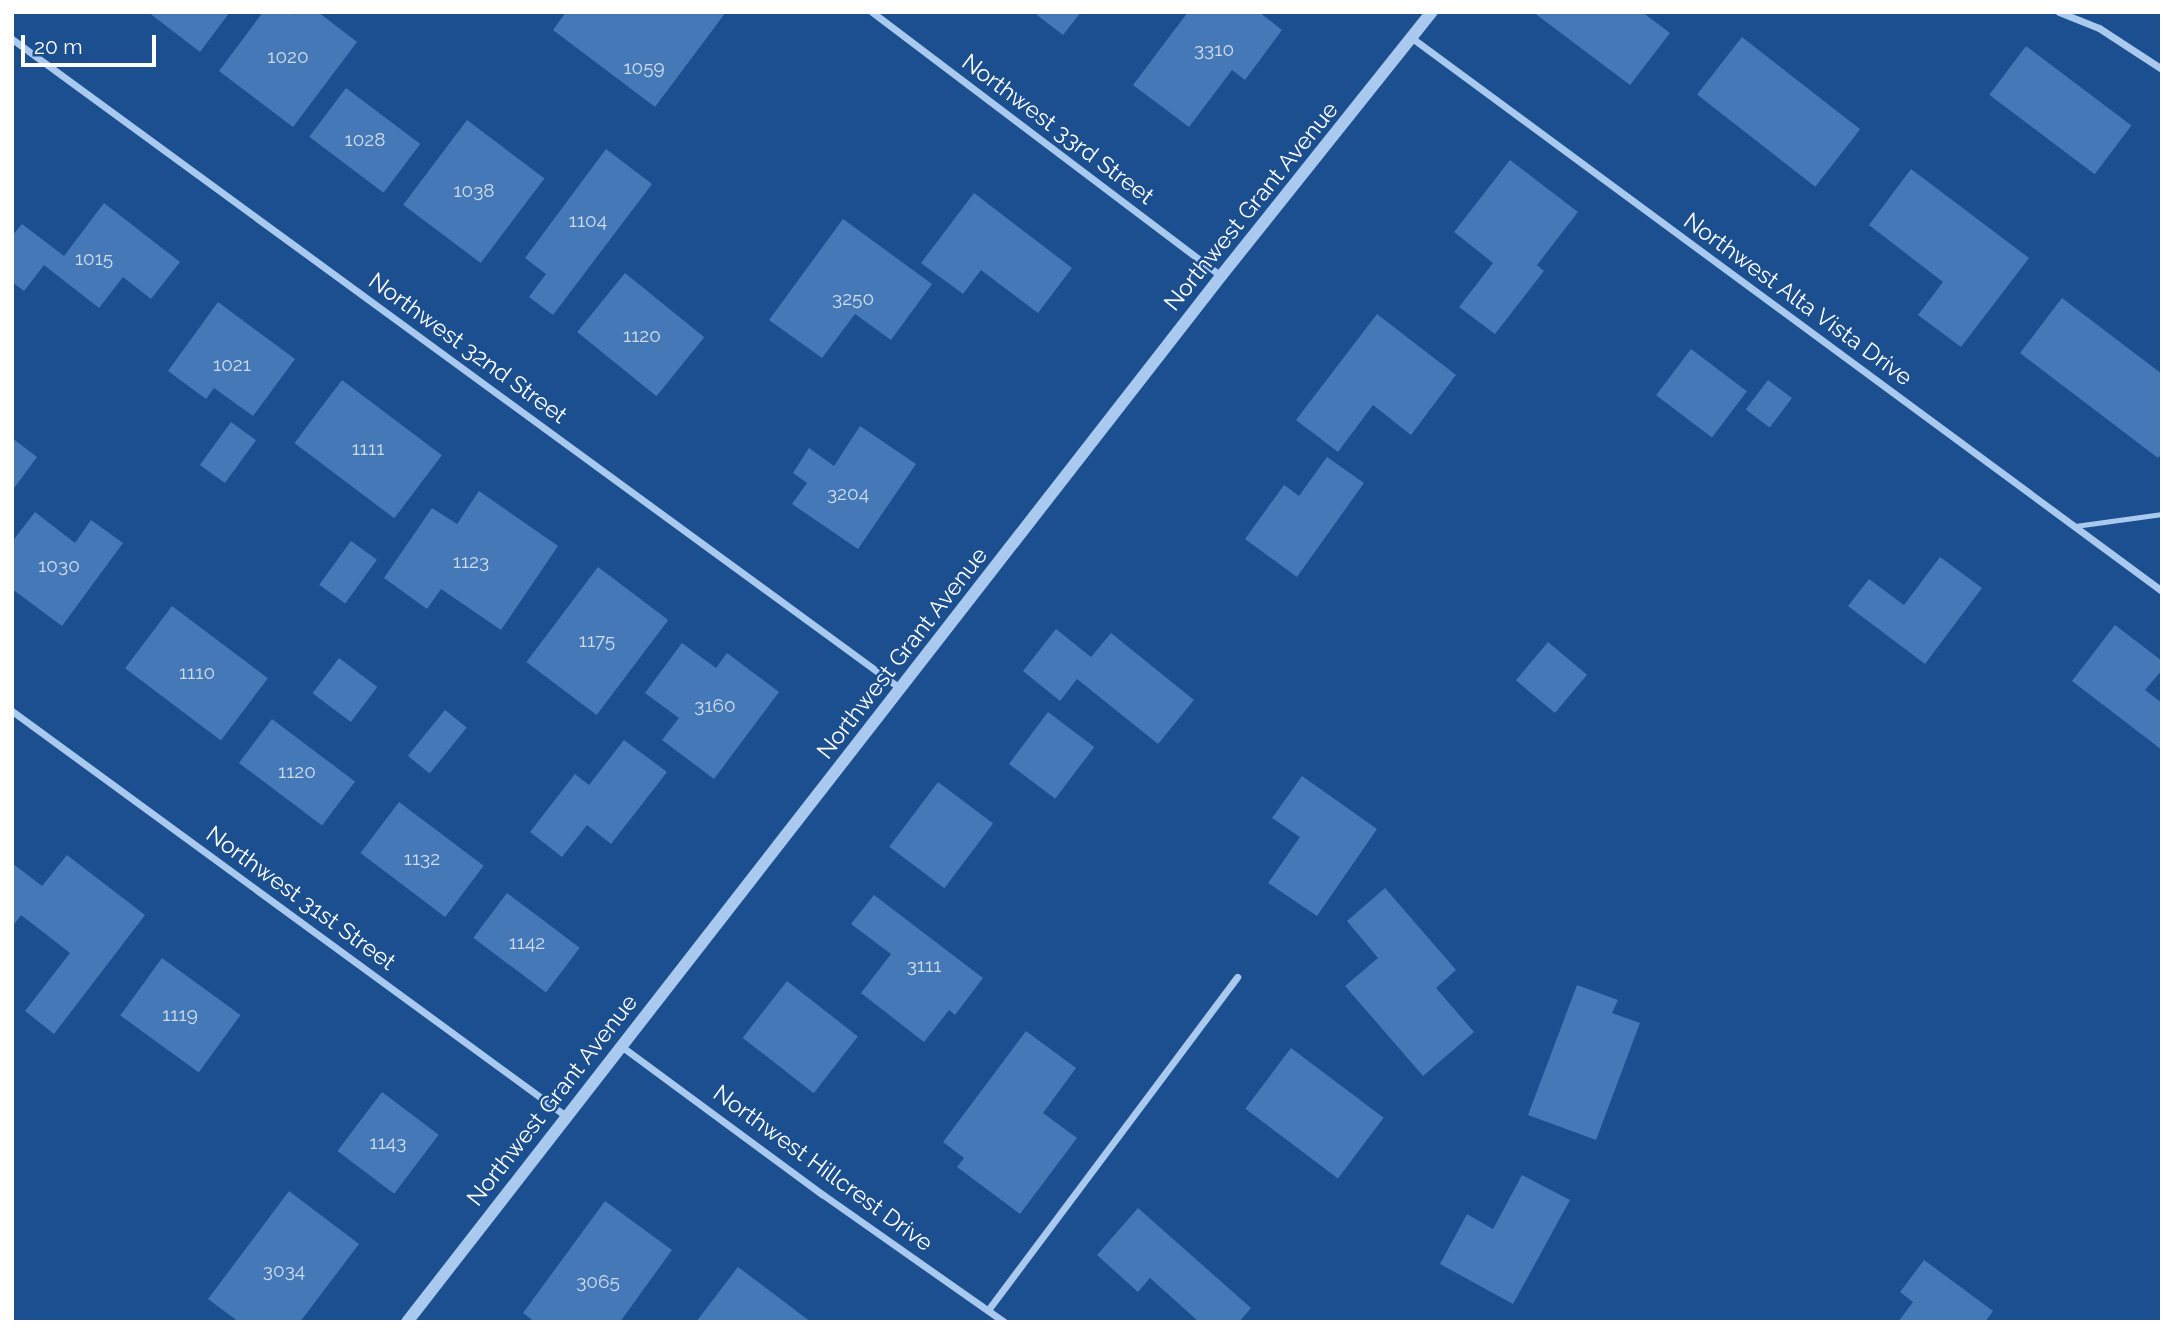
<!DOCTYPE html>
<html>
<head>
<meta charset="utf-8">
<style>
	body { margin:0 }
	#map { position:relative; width:2174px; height:1334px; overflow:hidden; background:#1b4f8f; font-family:Raleway,sans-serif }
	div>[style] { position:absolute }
	.building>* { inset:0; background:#4478b7; transform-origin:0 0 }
	.service>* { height:5px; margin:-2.5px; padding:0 2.5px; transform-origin:2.5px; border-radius:2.5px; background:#a9c9ee }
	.minor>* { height:7px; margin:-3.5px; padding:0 3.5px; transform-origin:3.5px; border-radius:3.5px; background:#a9c9ee }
	.tertiary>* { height:12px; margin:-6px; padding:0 6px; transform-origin:6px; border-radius:6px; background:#a9c9ee }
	span { translate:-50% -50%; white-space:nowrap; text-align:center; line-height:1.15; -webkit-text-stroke:5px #1b4f8f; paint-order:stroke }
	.number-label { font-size:19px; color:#d0dded }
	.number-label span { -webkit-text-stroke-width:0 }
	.street-label { font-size:23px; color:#fff }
	.frame { position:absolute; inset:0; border:14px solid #fff; pointer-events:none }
	.scale { position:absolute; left:21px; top:35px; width:135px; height:32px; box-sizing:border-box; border:4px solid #fff; border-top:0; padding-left:9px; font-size:21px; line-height:24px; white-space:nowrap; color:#fff; -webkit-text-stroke:5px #1b4f8f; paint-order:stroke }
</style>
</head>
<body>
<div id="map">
	<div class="building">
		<div style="clip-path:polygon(148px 12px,230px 12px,200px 52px)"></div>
		<div style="clip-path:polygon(263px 12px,291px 12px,295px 15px,297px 12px,318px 12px,357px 42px,293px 127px,219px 71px)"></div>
		<div style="clip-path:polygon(566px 12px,726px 12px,655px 107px,553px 30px)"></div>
		<div style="clip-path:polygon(1039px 12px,1081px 12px,1063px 35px,1037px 15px)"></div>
		<div style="clip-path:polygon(1188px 12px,1259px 12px,1282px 30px,1245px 80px,1232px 70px,1189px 127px,1133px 85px)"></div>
		<div style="clip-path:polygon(1533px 12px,1642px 12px,1670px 33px,1630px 85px)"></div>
		<div style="left:1742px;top:37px;width:150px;height:73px;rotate:38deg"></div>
		<div style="left:2026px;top:46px;width:132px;height:61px;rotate:37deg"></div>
		<div style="left:346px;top:88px;width:93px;height:61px;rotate:37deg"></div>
		<div style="left:467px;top:120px;width:97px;height:106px;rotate:37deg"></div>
		<div style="clip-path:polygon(606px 149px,652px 184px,553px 315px,529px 297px,546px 274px,525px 258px)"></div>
		<div style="clip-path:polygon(1510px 160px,1578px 212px,1537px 265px,1544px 271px,1495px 334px,1459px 307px,1493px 263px,1454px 232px)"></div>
		<div style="clip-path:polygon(1911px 169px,2029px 258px,1961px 347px,1918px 315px,1943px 282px,1869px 225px)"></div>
		<div style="clip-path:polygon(974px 193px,1072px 268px,1038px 313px,981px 270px,963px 294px,921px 263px)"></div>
		<div style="clip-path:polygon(104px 203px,180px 262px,151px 299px,123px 277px,99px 308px,44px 265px,24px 291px,12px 282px,12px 236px,22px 224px,64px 256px)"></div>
		<div style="clip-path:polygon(843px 219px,932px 284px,891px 340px,855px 314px,822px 358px,769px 320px)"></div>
		<div style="left:625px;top:273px;width:102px;height:76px;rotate:39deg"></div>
		<div style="clip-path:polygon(2062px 298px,2162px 374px,2162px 453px,2158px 458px,2020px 353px)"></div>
		<div style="clip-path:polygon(218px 302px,295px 359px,253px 416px,214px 388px,206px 399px,168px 371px)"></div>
		<div style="clip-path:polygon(1377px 314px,1456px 375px,1411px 435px,1373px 405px,1338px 452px,1296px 420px)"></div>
		<div style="left:1691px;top:349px;width:70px;height:58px;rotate:37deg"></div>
		<div style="left:342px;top:380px;width:125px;height:79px;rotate:37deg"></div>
		<div style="left:1768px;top:380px;width:30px;height:37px;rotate:37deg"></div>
		<div style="left:231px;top:422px;width:31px;height:53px;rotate:36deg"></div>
		<div style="clip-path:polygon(860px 426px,916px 464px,858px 549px,792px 504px,807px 483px,793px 473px,809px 448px,834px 466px)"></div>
		<div style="clip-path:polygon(12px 438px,37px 457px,12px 491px)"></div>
		<div style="clip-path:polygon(1327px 457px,1364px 483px,1297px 577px,1245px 539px,1284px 485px,1299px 496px)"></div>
		<div style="clip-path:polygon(479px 491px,558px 546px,501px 630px,441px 589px,427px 609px,384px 578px,432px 508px,457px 524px)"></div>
		<div style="clip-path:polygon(35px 512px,75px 543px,91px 520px,123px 543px,62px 626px,12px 589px,12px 542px)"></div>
		<div style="left:351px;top:541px;width:32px;height:54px;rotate:36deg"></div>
		<div style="clip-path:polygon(1940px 557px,1982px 588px,1925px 664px,1848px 606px,1869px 579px,1904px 605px)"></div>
		<div style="left:598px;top:567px;width:88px;height:119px;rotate:37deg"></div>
		<div style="left:172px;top:606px;width:120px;height:78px;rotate:37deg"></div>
		<div style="clip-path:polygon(2115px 625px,2162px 661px,2162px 670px,2145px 690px,2162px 703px,2162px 750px,2072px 681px)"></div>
		<div style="clip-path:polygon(1056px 629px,1091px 657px,1111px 633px,1194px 700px,1158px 744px,1077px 679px,1060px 701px,1023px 671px)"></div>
		<div style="left:1548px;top:642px;width:51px;height:50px;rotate:40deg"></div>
		<div style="clip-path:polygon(682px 643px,716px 668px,727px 653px,779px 692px,714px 779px,662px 740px,679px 718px,645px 693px)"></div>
		<div style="left:339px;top:658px;width:48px;height:44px;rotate:37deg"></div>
		<div style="left:445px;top:710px;width:28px;height:59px;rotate:39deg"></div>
		<div style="left:1048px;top:712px;width:58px;height:65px;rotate:37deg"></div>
		<div style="left:272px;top:719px;width:104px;height:55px;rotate:37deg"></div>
		<div style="clip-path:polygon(624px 740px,667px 772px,611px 844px,587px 825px,562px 857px,530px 832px,575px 774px,589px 785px)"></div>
		<div style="clip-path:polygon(1302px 776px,1377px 829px,1317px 916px,1268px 883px,1300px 837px,1272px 818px)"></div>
		<div style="left:938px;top:782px;width:69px;height:81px;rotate:37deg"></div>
		<div style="left:399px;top:802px;width:106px;height:64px;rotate:37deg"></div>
		<div style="clip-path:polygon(67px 855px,145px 915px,54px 1034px,25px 1011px,70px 953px,21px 915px,12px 927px,12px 863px,42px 886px)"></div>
		<div style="clip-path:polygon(1385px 888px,1456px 970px,1436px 988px,1474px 1032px,1423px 1076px,1345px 986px,1378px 958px,1347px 921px)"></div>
		<div style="left:507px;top:893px;width:91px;height:56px;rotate:37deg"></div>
		<div style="clip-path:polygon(874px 895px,983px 978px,955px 1015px,949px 1010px,924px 1042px,861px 993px,891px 954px,851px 924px)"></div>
		<div style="left:162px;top:958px;width:97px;height:71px;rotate:36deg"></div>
		<div style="left:787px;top:981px;width:90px;height:72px;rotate:38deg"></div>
		<div style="clip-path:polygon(1577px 985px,1618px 1000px,1612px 1013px,1640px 1023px,1596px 1140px,1528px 1115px)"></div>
		<div style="clip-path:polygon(1026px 1031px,1076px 1068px,1043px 1113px,1077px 1138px,1020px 1214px,957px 1167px,964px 1158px,943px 1142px)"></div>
		<div style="left:1291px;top:1048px;width:116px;height:76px;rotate:37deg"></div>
		<div style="left:382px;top:1092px;width:71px;height:74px;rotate:37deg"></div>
		<div style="clip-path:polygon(1522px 1175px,1570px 1200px,1513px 1304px,1440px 1264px,1467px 1214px,1493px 1229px)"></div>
		<div style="clip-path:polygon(289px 1191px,359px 1244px,300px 1322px,239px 1322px,208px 1299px)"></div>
		<div style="clip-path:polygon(605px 1201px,672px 1250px,620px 1322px,535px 1322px,523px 1313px)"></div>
		<div style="clip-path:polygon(1138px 1208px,1251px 1308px,1239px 1322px,1199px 1322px,1150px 1278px,1138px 1292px,1097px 1255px)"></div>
		<div style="clip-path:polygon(1924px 1260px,1993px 1311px,1985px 1322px,1898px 1322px,1913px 1302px,1900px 1292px)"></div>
		<div style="clip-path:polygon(738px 1267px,811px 1322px,696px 1322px)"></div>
	</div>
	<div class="service">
		<div style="left:2075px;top:526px;width:88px;rotate:-7.9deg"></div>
	</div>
	<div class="minor">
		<div style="left:872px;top:12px;width:438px;rotate:37.1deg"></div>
		<div style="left:2059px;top:12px;width:43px;rotate:21.8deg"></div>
		<div style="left:2099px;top:28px;width:75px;rotate:33.1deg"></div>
		<div style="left:1412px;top:38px;width:932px;rotate:36.4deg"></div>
		<div style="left:12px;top:39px;width:1101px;rotate:36.17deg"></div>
		<div style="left:12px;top:711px;width:686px;rotate:36.17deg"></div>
		<div style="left:621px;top:1046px;width:250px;rotate:36.4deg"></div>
		<div style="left:822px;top:1194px;width:223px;rotate:35.1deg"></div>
		<div style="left:988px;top:1310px;width:416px;rotate:-53.2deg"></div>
	</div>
	<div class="tertiary">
		<div style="left:407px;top:1322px;width:1325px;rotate:-52.11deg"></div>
		<div style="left:1221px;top:276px;width:338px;rotate:-51.4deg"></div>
	</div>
	<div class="number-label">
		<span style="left:1214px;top:50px">3310</span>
		<span style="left:288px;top:57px">1020</span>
		<span style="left:644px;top:68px">1059</span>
		<span style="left:365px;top:140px">1028</span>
		<span style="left:474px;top:191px">1038</span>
		<span style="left:588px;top:221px">1104</span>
		<span style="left:94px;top:259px">1015</span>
		<span style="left:853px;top:299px">3250</span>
		<span style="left:642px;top:336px">1120</span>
		<span style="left:232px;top:365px">1021</span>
		<span style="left:368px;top:449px">1111</span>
		<span style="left:848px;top:494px">3204</span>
		<span style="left:471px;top:562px">1123</span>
		<span style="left:59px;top:566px">1030</span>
		<span style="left:597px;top:641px">1175</span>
		<span style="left:197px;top:673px">1110</span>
		<span style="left:715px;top:706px">3160</span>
		<span style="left:297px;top:772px">1120</span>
		<span style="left:422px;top:859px">1132</span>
		<span style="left:527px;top:943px">1142</span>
		<span style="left:924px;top:966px">3111</span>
		<span style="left:180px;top:1015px">1119</span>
		<span style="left:388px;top:1143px">1143</span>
		<span style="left:284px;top:1271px">3034</span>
		<span style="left:598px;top:1282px">3065</span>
	</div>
	<div class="street-label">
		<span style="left:1058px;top:129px;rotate:37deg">Northwest 33rd Street</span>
		<span style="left:1251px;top:206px;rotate:-51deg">Northwest Grant Avenue</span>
		<span style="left:1798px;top:299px;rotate:36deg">Northwest Alta Vista Drive</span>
		<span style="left:468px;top:348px;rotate:36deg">Northwest 32nd Street</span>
		<span style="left:902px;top:653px;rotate:-52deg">Northwest Grant Avenue</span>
		<span style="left:301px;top:898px;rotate:36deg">Northwest 31st Street</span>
		<span style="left:552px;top:1100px;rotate:-52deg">Northwest Grant Avenue</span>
		<span style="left:823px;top:1168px;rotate:36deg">Northwest Hillcrest Drive</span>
	</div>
	<div class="frame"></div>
	<div class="scale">20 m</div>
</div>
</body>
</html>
